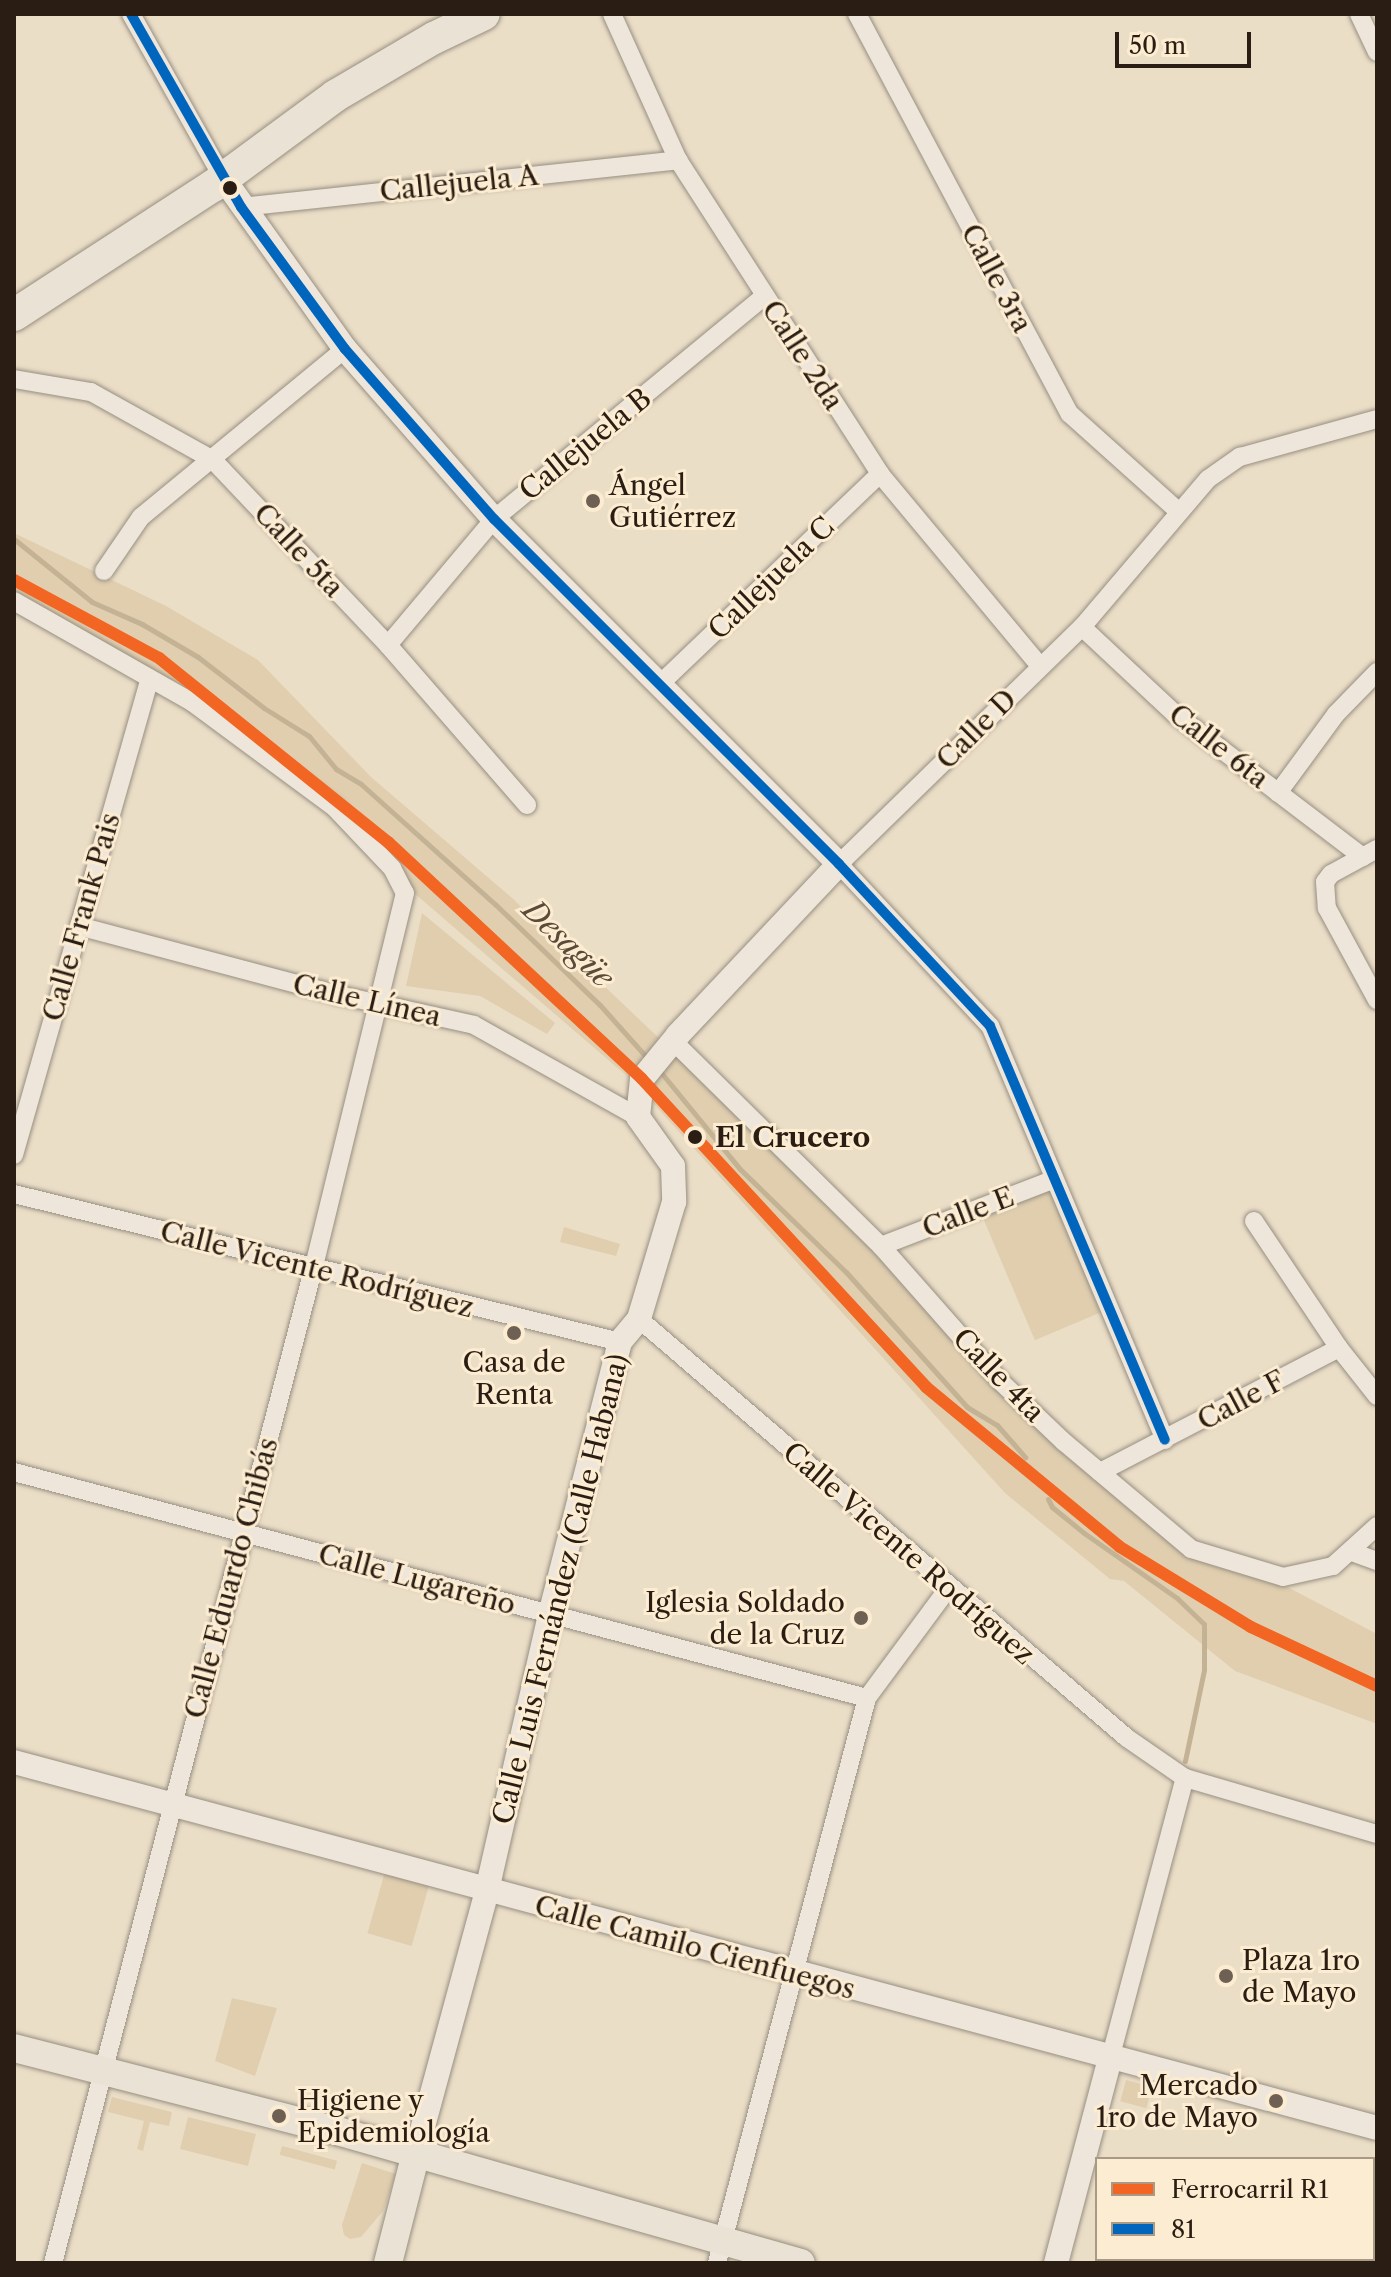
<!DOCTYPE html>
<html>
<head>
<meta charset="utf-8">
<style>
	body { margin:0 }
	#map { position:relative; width:1391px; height:2277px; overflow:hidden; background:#ebdec7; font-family:"Libre Caslon Text",serif }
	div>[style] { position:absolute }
	.green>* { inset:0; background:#e0ceaf; transform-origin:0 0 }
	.stream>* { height:5px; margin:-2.5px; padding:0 2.5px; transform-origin:2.5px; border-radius:2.5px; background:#c4b295 }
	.roads { filter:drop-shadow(0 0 2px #978f81) drop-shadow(0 0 2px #978f81) }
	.street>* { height:18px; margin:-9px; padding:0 9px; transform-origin:9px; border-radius:9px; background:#eee6db }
	.secondary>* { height:24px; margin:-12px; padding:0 12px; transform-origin:12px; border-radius:12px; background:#eee6db }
	.primary>* { height:28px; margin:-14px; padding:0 14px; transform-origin:14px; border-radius:14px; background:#eae2d5 }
	.highway>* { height:32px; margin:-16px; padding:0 16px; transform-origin:16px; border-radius:16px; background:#eae2d5 }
	.bus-1>* { height:10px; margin:-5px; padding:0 5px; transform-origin:5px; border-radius:5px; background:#0065bd }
	.rail-1>* { height:12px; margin:-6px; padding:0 6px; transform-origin:6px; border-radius:6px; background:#f26522 }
	.dots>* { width:22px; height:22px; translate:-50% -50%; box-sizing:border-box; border:4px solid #fcecd1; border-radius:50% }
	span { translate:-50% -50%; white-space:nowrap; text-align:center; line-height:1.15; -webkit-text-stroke:6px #fcecd1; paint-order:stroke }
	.street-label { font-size:28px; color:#2a1e14 }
	.poi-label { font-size:28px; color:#2a1e14 }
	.left { translate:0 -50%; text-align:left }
	.right { translate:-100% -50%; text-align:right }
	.stop-label { font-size:28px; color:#2a1e14; font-weight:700 }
	.water-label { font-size:30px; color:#5a4b3a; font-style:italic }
	.frame { position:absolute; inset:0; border:16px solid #2a1e14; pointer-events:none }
	.legend { position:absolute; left:1095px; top:2157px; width:280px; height:104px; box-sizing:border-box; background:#fcecd1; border:2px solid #a89a85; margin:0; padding:10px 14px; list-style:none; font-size:24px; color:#2a1e14 }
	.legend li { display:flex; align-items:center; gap:16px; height:40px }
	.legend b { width:40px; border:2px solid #a89a85 }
	.scale { position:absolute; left:1115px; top:32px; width:136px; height:36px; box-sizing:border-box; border:4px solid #2a1e14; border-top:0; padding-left:10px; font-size:24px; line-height:28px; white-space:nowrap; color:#2a1e14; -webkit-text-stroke:6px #fcecd1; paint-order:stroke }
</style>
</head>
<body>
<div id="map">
	<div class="green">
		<div style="clip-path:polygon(14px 533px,166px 606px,258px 660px,371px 777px,511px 897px,881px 1250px,989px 1380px,1191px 1554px,1274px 1580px,1377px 1634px,1377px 1724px,1235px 1671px,1124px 1581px,1110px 1579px,1005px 1493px,634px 1082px,414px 893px,393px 856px,342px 809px,155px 676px,76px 625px,14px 592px)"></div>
		<div style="clip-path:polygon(422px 913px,555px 1023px,547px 1034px,480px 996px,406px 986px)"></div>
		<div style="left:1053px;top:1186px;width:135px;height:77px;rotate:67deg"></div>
		<div style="clip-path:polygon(564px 1227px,620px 1244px,616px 1256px,560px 1242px)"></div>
		<div style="left:387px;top:1865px;width:46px;height:71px;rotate:16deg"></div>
		<div style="clip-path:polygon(232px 1998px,277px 2008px,255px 2076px,215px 2061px)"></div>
		<div style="left:1126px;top:2080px;width:27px;height:22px;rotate:15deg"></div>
		<div style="clip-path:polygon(112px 2097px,172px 2112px,169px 2126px,150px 2122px,143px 2151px,137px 2149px,144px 2121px,108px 2112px)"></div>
		<div style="left:188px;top:2117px;width:70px;height:33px;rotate:14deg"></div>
		<div style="left:282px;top:2146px;width:57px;height:9px;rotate:15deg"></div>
		<div style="clip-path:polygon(362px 2163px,396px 2174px,383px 2211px,361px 2237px,350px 2239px,344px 2235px,342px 2225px)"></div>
	</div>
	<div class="stream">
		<div style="left:14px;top:539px;width:100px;rotate:38.9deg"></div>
		<div style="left:92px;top:602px;width:55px;rotate:23.7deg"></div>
		<div style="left:142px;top:624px;width:65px;rotate:30.5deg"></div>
		<div style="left:198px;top:657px;width:83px;rotate:37.7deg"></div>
		<div style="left:264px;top:708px;width:53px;rotate:31.9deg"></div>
		<div style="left:309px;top:736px;width:43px;rotate:50.7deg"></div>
		<div style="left:336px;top:769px;width:29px;rotate:31deg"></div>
		<div style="left:361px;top:784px;width:181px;rotate:41.9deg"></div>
		<div style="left:496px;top:905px;width:144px;rotate:43.9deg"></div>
		<div style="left:600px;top:1005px;width:74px;rotate:48.3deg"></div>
		<div style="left:659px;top:1070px;width:128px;rotate:50.7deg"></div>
		<div style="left:740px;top:1169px;width:148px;rotate:44.2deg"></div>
		<div style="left:846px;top:1272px;width:181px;rotate:48.1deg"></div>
		<div style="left:967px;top:1407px;width:35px;rotate:31deg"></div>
		<div style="left:997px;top:1425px;width:43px;rotate:48.8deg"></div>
		<div style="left:1048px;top:1499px;width:9px;rotate:63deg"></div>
		<div style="left:1052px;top:1507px;width:41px;rotate:39.1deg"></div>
		<div style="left:1084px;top:1533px;width:113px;rotate:35deg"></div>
		<div style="left:1177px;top:1598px;width:37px;rotate:44deg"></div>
		<div style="left:1204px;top:1624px;width:46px;rotate:90deg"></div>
		<div style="left:1204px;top:1670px;width:93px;rotate:101.8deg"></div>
	</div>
	<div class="roads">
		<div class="street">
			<div style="left:131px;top:14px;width:188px;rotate:60.7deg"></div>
			<div style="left:612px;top:14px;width:160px;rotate:65.7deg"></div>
			<div style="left:678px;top:160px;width:373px;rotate:57.2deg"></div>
			<div style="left:880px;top:474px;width:250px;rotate:50.2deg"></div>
			<div style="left:857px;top:14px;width:453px;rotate:62deg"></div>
			<div style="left:1070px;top:414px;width:145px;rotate:41.9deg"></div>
			<div style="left:1359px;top:14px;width:42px;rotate:64.7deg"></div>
			<div style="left:241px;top:207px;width:440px;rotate:-6.1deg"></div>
			<div style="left:14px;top:379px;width:78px;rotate:9.6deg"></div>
			<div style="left:91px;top:392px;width:140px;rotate:29.1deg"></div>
			<div style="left:213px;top:460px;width:255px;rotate:46.6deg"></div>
			<div style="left:388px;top:645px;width:212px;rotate:49deg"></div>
			<div style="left:104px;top:571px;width:65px;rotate:-55.6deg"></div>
			<div style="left:141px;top:517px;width:264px;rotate:-39.5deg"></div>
			<div style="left:14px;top:601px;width:205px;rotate:29.6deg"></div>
			<div style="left:192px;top:702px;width:178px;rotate:36.5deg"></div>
			<div style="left:335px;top:808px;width:83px;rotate:46.5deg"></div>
			<div style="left:392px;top:868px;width:28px;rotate:63deg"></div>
			<div style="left:405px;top:893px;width:388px;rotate:103.7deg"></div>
			<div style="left:313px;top:1270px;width:1026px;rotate:104.67deg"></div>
			<div style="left:1082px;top:627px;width:127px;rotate:43.1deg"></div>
			<div style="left:1175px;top:714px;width:236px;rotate:37.3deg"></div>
			<div style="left:388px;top:645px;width:165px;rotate:-49.9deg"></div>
			<div style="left:494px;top:519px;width:351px;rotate:-39.5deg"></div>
			<div style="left:661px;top:683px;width:303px;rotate:-43.7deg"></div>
			<div style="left:1278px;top:793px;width:98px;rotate:-53.7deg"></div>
			<div style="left:1336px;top:714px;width:59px;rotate:-45.7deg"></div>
			<div style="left:1377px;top:849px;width:52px;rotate:151.5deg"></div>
			<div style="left:1331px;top:874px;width:10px;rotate:127deg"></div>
			<div style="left:1325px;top:882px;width:26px;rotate:86deg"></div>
			<div style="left:1327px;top:908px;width:105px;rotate:61.5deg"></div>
			<div style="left:79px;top:926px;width:269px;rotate:14.9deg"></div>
			<div style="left:339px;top:995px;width:138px;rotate:12.5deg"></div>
			<div style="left:474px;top:1025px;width:188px;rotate:29.3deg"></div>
			<div style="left:673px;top:1041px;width:292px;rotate:44.6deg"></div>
			<div style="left:881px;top:1246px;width:181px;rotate:48.6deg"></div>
			<div style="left:1001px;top:1382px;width:87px;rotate:43.6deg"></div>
			<div style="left:1064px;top:1442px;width:166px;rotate:40.1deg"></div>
			<div style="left:1191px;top:1549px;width:96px;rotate:16.9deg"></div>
			<div style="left:1283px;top:1577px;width:51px;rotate:-12.4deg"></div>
			<div style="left:1333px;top:1566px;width:59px;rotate:-42.3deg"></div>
			<div style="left:14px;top:1155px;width:494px;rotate:-74.1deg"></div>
			<div style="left:14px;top:1194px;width:624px;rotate:13.72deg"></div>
			<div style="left:1254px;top:1221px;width:153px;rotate:56.2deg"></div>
			<div style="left:1339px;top:1348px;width:61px;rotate:51.6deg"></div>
			<div style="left:881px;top:1246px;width:186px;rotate:-21.1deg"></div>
			<div style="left:639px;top:1319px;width:643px;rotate:40.65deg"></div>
			<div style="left:1127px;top:1738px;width:70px;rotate:34.6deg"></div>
			<div style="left:1185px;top:1778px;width:200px;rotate:16.3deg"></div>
			<div style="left:1165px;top:1440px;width:449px;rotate:-112.9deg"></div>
			<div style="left:990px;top:1026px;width:221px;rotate:-133deg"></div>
			<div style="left:839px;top:864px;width:339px;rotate:-44.3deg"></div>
			<div style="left:1082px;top:627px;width:194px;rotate:-49.6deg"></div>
			<div style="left:1208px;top:479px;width:39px;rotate:-35deg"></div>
			<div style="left:1240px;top:457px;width:142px;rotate:-15.5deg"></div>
			<div style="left:14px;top:1472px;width:882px;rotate:14.84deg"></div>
			<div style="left:1100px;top:1472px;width:269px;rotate:-27.4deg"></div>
			<div style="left:1352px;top:1552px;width:27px;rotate:20deg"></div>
			<div style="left:1110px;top:2059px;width:291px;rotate:-75.1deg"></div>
			<div style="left:717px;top:2263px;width:585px;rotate:-75.13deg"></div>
			<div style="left:867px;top:1698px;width:138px;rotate:-53.5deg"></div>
		</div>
		<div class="secondary">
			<div style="left:223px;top:178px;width:210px;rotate:54.5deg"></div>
			<div style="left:345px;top:349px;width:226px;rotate:48.8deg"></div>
			<div style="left:494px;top:519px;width:488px;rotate:45deg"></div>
			<div style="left:839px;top:864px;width:235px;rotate:133.3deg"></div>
			<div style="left:678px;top:1035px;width:57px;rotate:129.3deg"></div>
			<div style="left:642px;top:1079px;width:38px;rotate:96deg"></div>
			<div style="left:638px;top:1117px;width:60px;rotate:54.5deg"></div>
			<div style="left:673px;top:1166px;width:36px;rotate:88deg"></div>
			<div style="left:674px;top:1202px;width:122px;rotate:106.7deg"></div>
			<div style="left:639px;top:1319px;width:30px;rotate:130deg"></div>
			<div style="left:620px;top:1342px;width:282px;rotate:104.4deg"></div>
			<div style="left:550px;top:1615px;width:283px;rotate:102.9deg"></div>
			<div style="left:487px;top:1891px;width:271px;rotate:105.2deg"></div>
			<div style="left:14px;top:1762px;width:1411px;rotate:15.03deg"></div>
			<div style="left:1056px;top:2263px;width:211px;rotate:-75.2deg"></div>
		</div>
		<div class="primary">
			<div style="left:14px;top:2048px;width:338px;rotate:14.4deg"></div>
			<div style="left:341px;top:2132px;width:478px;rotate:15.9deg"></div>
			<div style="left:388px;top:2263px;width:114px;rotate:-75.7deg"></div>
		</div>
		<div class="highway">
			<div style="left:14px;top:315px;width:237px;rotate:-33deg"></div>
			<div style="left:213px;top:186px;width:152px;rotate:-36.4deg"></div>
			<div style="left:335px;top:96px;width:115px;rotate:-30.4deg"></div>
			<div style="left:434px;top:38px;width:55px;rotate:-25.6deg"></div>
		</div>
	</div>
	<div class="bus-1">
		<div style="left:131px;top:14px;width:222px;rotate:60.3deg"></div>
		<div style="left:241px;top:207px;width:176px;rotate:53.8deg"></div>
		<div style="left:345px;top:349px;width:226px;rotate:48.8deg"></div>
		<div style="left:494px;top:519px;width:488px;rotate:45deg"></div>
		<div style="left:839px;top:864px;width:221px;rotate:47deg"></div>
		<div style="left:990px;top:1026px;width:449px;rotate:67.1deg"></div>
	</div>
	<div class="rail-1">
		<div style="left:14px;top:580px;width:165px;rotate:28.3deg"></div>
		<div style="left:159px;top:658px;width:294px;rotate:38.8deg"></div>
		<div style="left:388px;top:842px;width:347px;rotate:43deg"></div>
		<div style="left:642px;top:1079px;width:419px;rotate:47.3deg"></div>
		<div style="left:926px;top:1387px;width:251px;rotate:39.5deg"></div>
		<div style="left:1120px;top:1547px;width:153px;rotate:31.4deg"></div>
		<div style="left:1251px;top:1627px;width:139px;rotate:25.1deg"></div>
	</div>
	<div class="dots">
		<div style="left:230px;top:188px;background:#2a1e14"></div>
		<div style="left:593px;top:501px;background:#6e6153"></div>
		<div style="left:695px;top:1137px;background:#2a1e14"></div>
		<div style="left:514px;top:1333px;background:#6e6153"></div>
		<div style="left:861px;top:1618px;background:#6e6153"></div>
		<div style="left:1226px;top:1976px;background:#6e6153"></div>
		<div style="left:1276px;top:2101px;background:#6e6153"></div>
		<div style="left:279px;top:2116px;background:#6e6153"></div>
	</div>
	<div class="street-label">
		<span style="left:459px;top:183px;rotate:-6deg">Callejuela A</span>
		<span style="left:997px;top:278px;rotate:62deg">Calle 3ra</span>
		<span style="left:803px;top:355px;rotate:57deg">Calle 2da</span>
		<span style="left:585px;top:444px;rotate:-39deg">Callejuela B</span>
		<span style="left:299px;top:550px;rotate:47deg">Calle 5ta</span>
		<span style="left:771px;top:578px;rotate:-44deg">Callejuela C</span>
		<span style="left:976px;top:729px;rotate:-45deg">Calle D</span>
		<span style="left:1219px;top:746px;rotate:38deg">Calle 6ta</span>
		<span style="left:81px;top:917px;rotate:-74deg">Calle Frank Pais</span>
		<span style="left:367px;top:1000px;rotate:13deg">Calle Línea</span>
		<span style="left:968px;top:1212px;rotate:-21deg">Calle E</span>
		<span style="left:317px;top:1269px;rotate:14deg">Calle Vicente Rodríguez</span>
		<span style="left:999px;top:1375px;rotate:46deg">Calle 4ta</span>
		<span style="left:1241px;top:1400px;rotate:-28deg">Calle F</span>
		<span style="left:909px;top:1553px;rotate:41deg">Calle Vicente Rodríguez</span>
		<span style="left:231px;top:1578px;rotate:-75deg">Calle Eduardo Chibás</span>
		<span style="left:417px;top:1579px;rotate:15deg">Calle Lugareño</span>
		<span style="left:560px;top:1589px;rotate:-76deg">Calle Luis Fernández (Calle Habana)</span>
		<span style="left:695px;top:1947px;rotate:15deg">Calle Camilo Cienfuegos</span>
	</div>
	<div class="poi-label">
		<span class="left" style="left:609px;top:501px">Ángel<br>Gutiérrez</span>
		<span style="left:514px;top:1378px">Casa de<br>Renta</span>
		<span class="right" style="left:845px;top:1618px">Iglesia Soldado<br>de la Cruz</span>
		<span class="left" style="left:1242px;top:1976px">Plaza 1ro<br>de Mayo</span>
		<span class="right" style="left:1258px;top:2101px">Mercado<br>1ro de Mayo</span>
		<span class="left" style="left:297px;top:2116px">Higiene y<br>Epidemiología</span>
	</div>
	<div class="stop-label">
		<span class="left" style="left:715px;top:1137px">El Crucero</span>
	</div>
	<div class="water-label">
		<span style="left:568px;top:944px;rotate:44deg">Desagüe</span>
	</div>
	<div class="frame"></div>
	<ul class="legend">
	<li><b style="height:10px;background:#f26522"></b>Ferrocarril R1</li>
	<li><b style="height:10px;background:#0065bd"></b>81</li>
	</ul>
	<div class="scale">50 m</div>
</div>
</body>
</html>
